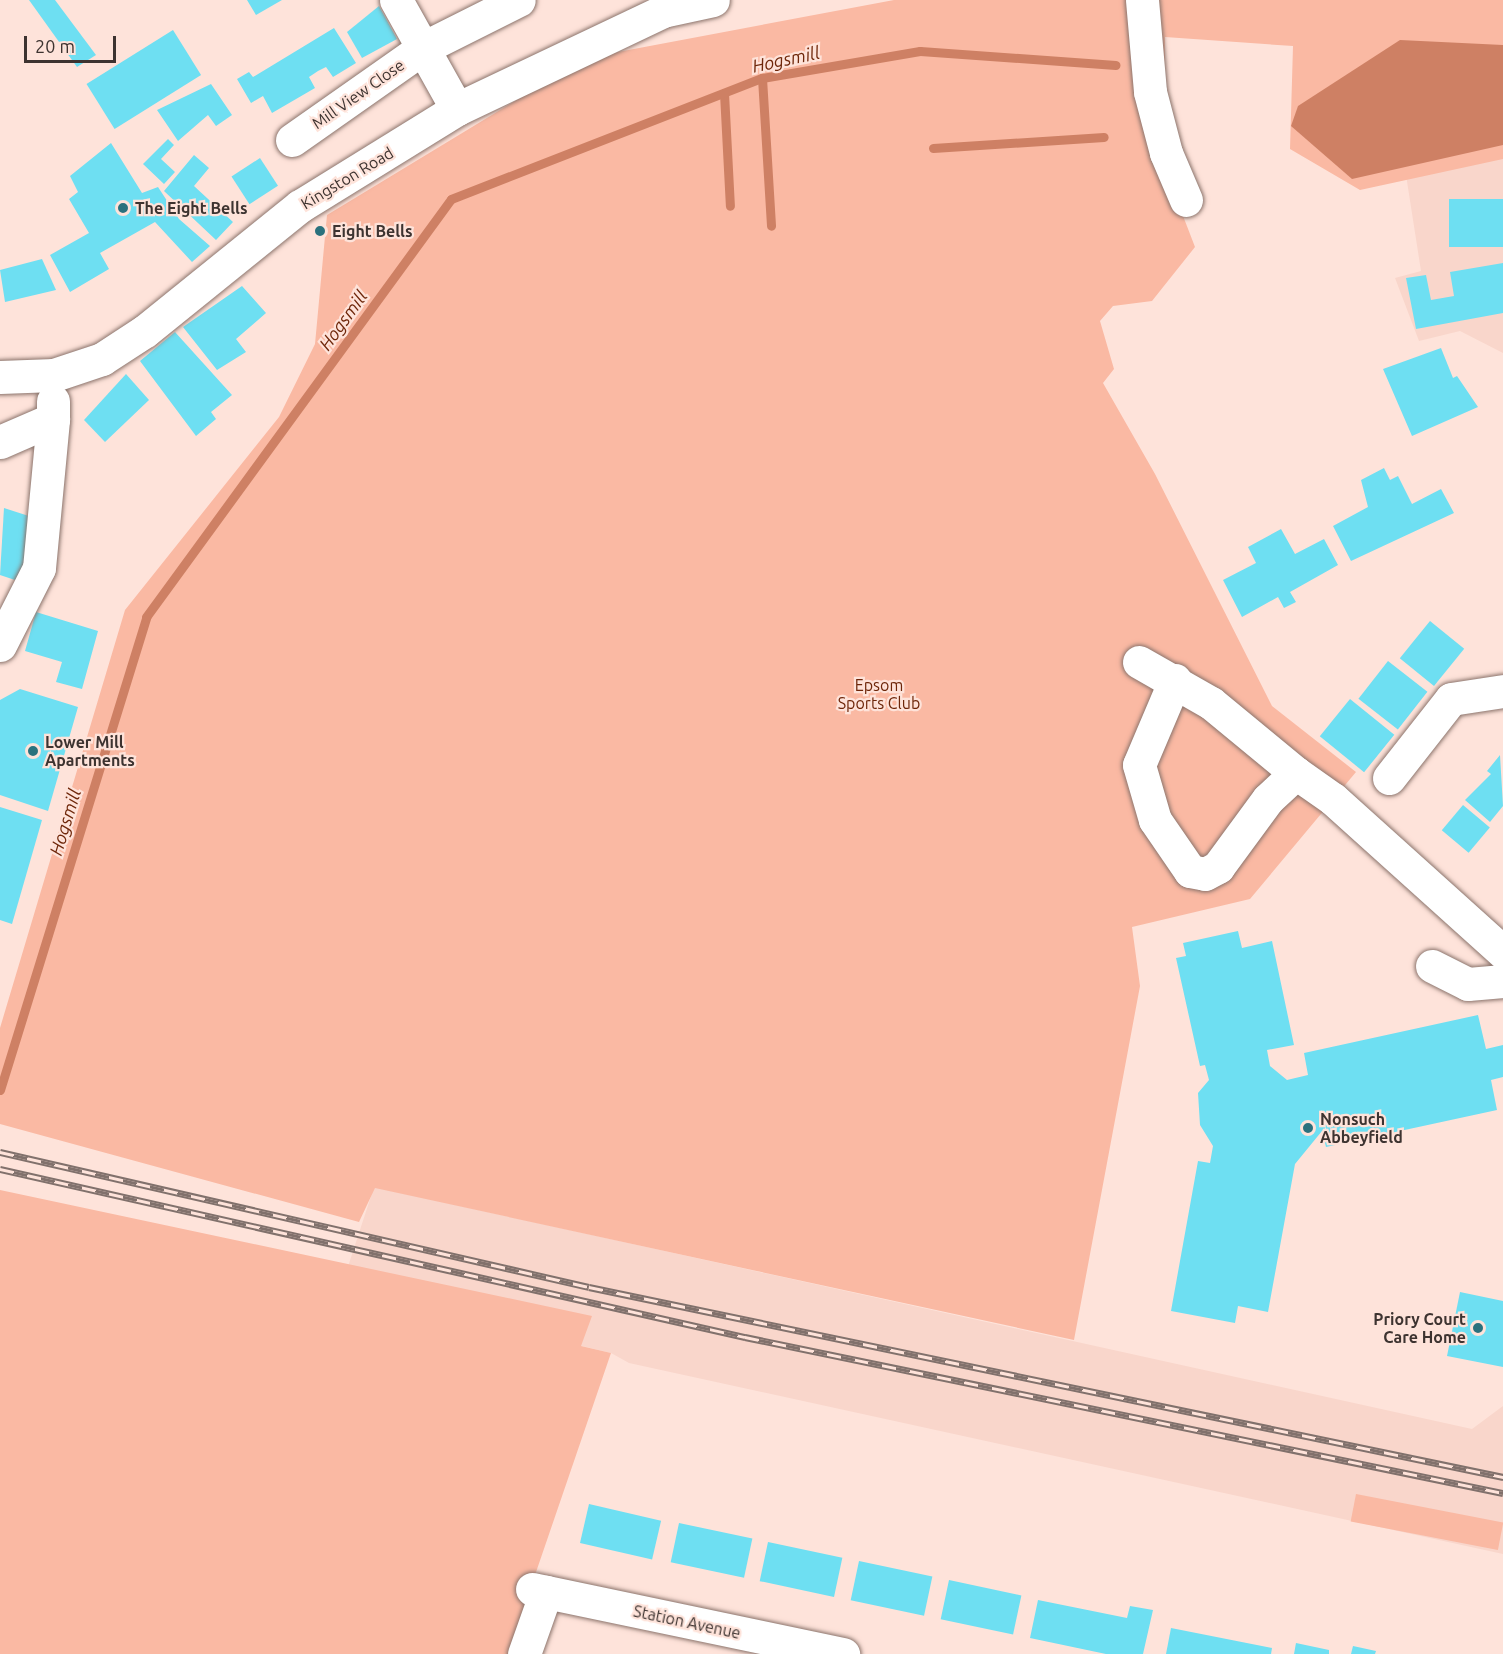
<!DOCTYPE html>
<html>
<head>
<meta charset="utf-8">
<style>
	body { margin:0 }
	#map { position:relative; width:1503px; height:1654px; overflow:hidden; background:#fee3da; font-family:Ubuntu,sans-serif }
	div>[style] { position:absolute }
	.built>* { inset:0; background:#f9d6cb }
	.green>* { inset:0; background:#fab9a3; transform-origin:0 0 }
	.water>* { inset:0; background:#ce8064 }
	.stream>* { height:9px; margin:-4.5px; padding:0 4.5px; transform-origin:4.5px; border-radius:4.5px; background:#ce8064 }
	.building>* { inset:0; background:#6edff2; transform-origin:0 0 }
	.roads { filter:drop-shadow(0 0 2px #8b746c) drop-shadow(0 0 2px #8b746c) }
	.minor>* { height:33px; margin:-16.5px; padding:0 16.5px; transform-origin:16.5px; border-radius:16.5px; background:#fff }
	.rail>* { height:7px; margin-top:-3.5px; transform-origin:0; background:repeating-linear-gradient(90deg,#fee3da 0 14px,#81716c 0 28px); box-sizing:border-box; border-block:2px solid #81716c }
	.dots>* { width:16px; height:16px; translate:-50% -50%; box-sizing:border-box; border:3px solid #fee3da; border-radius:50% }
	span { translate:-50% -50%; white-space:nowrap; text-align:center; line-height:1.15; -webkit-text-stroke:4.5px #fee3da; paint-order:stroke }
	.street-label { font-size:16px; color:#3d3330 }
	.poi-label { font-size:16px; color:#3d3330; font-weight:700 }
	.left { translate:0 -50%; text-align:left }
	.right { translate:-100% -50%; text-align:right }
	.park-label { font-size:16px; color:#6e2609 }
	.water-label { font-size:18px; color:#6f270a; font-style:italic }
	.scale { position:absolute; left:24px; top:36px; width:92px; height:27px; box-sizing:border-box; border:3px solid #3d3330; border-top:0; padding-left:8px; font-size:18px; line-height:21px; white-space:nowrap; color:#3d3330; -webkit-text-stroke:4px #fee3da; paint-order:stroke }
</style>
</head>
<body>
<div id="map">
	<div class="built">
		<div style="clip-path:polygon(1503px 158px,1503px 353px,1460px 331px,1419px 341px,1395px 278px,1421px 271px,1406px 175px)"></div>
		<div style="clip-path:polygon(374px 1187px,1472px 1429px,1503px 1406px,1503px 1554px,629px 1363px,611px 1353px,341px 1288px)"></div>
	</div>
	<div class="green">
		<div style="clip-path:polygon(894px 0,1503px 0,1503px 159px,1360px 190px,1290px 149px,1293px 46px,1165px 37px,1165px 169px,1195px 247px,1152px 301px,1113px 306px,1100px 321px,1114px 369px,1103px 383px,1155px 474px,1272px 706px,1356px 772px,1250px 899px,1132px 927px,1140px 986px,1074px 1340px,375px 1188px,359px 1222px,0 1124px,0 1028px,125px 610px,279px 417px,315px 344px,327px 215px,586px 58px)"></div>
		<div style="clip-path:polygon(0 1190px,592px 1316px,581px 1346px,611px 1353px,508px 1654px,0 1654px)"></div>
		<div style="left:1356px;top:1494px;width:150px;height:28px;rotate:11deg"></div>
	</div>
	<div class="water">
		<div style="clip-path:polygon(1400px 40px,1503px 45px,1503px 145px,1352px 179px,1291px 126px,1298px 106px)"></div>
	</div>
	<div class="stream">
		<div style="left:762px;top:78px;width:148px;rotate:86.5deg"></div>
		<div style="left:724px;top:93px;width:113px;rotate:87deg"></div>
		<div style="left:933px;top:148px;width:171px;rotate:-3.7deg"></div>
		<div style="left:0;top:1090px;width:495px;rotate:-72.8deg"></div>
		<div style="left:146px;top:617px;width:517px;rotate:-53.88deg"></div>
		<div style="left:451px;top:199px;width:334px;rotate:-21.3deg"></div>
		<div style="left:762px;top:78px;width:160px;rotate:-9.7deg"></div>
		<div style="left:920px;top:51px;width:196px;rotate:4.1deg"></div>
	</div>
	<div class="building">
		<div style="clip-path:polygon(29px 0,55px 0,96px 55px,77px 67px)"></div>
		<div style="clip-path:polygon(247px 0,282px 0,256px 15px)"></div>
		<div style="clip-path:polygon(379px 6px,397px 39px,362px 58px,347px 32px)"></div>
		<div style="clip-path:polygon(334px 28px,356px 63px,333px 77px,326px 67px,318px 71px,309px 77px,315px 88px,272px 113px,263px 96px,251px 103px,237px 79px,249px 72px,253px 77px)"></div>
		<div style="left:173px;top:30px;width:53px;height:102px;rotate:58deg"></div>
		<div style="clip-path:polygon(211px 84px,232px 115px,216px 126px,208px 115px,178px 141px,157px 110px)"></div>
		<div style="clip-path:polygon(168px 139px,174px 145px,161px 159px,175px 172px,164px 184px,143px 164px)"></div>
		<div style="clip-path:polygon(111px 143px,142px 193px,158px 187px,179px 219px,210px 246px,192px 262px,155px 222px,100px 253px,109px 269px,70px 292px,50px 255px,89px 233px,69px 199px,78px 192px,70px 176px)"></div>
		<div style="clip-path:polygon(194px 155px,209px 168px,194px 186px,233px 222px,216px 240px,164px 191px)"></div>
		<div style="left:260px;top:158px;width:33px;height:34px;rotate:57deg"></div>
		<div style="left:1503px;top:199px;width:48px;height:54px;rotate:90deg"></div>
		<div style="clip-path:polygon(42px 259px,56px 290px,5px 302px,0 270px)"></div>
		<div style="clip-path:polygon(1503px 263px,1503px 313px,1416px 329px,1406px 278px,1426px 275px,1431px 300px,1454px 296px,1450px 272px)"></div>
		<div style="clip-path:polygon(242px 286px,266px 313px,236px 339px,246px 352px,217px 370px,183px 327px)"></div>
		<div style="clip-path:polygon(175px 332px,232px 395px,211px 412px,216px 419px,196px 436px,140px 361px)"></div>
		<div style="clip-path:polygon(1441px 348px,1453px 378px,1457px 376px,1478px 407px,1412px 436px,1383px 369px)"></div>
		<div style="clip-path:polygon(126px 374px,149px 400px,105px 442px,84px 420px)"></div>
		<div style="clip-path:polygon(1384px 468px,1390px 480px,1398px 476px,1412px 504px,1441px 489px,1454px 513px,1351px 561px,1333px 526px,1368px 507px,1361px 480px)"></div>
		<div style="clip-path:polygon(4px 508px,38px 519px,18px 581px,0 575px)"></div>
		<div style="clip-path:polygon(1281px 529px,1295px 554px,1324px 539px,1338px 565px,1290px 592px,1296px 602px,1284px 608px,1278px 597px,1242px 617px,1223px 580px,1256px 563px,1248px 547px)"></div>
		<div style="clip-path:polygon(36px 612px,98px 631px,82px 689px,56px 682px,62px 662px,25px 651px)"></div>
		<div style="left:1430px;top:621px;width:44px;height:48px;rotate:39deg"></div>
		<div style="left:1388px;top:661px;width:50px;height:48px;rotate:38deg"></div>
		<div style="clip-path:polygon(20px 689px,78px 707px,48px 811px,0 795px,0 700px)"></div>
		<div style="left:1350px;top:699px;width:57px;height:48px;rotate:39deg"></div>
		<div style="clip-path:polygon(1500px 755px,1503px 806px,1490px 822px,1465px 800px,1491px 774px,1487px 771px)"></div>
		<div style="left:1463px;top:805px;width:35px;height:33px;rotate:40deg"></div>
		<div style="clip-path:polygon(0 807px,42px 820px,12px 924px,0 920px)"></div>
		<div style="clip-path:polygon(1238px 931px,1242px 948px,1272px 941px,1294px 1045px,1267px 1050px,1270px 1066px,1287px 1080px,1308px 1075px,1304px 1053px,1478px 1015px,1486px 1049px,1503px 1045px,1503px 1077px,1491px 1080px,1497px 1110px,1326px 1147px,1322px 1131px,1295px 1164px,1268px 1312px,1238px 1306px,1235px 1323px,1171px 1311px,1198px 1161px,1210px 1163px,1213px 1146px,1200px 1125px,1198px 1093px,1209px 1080px,1205px 1065px,1200px 1066px,1176px 958px,1186px 956px,1183px 943px)"></div>
		<div style="clip-path:polygon(1460px 1292px,1503px 1301px,1503px 1367px,1447px 1356px)"></div>
		<div style="left:589px;top:1504px;width:74px;height:40px;rotate:13deg"></div>
		<div style="left:679px;top:1523px;width:75px;height:40px;rotate:12deg"></div>
		<div style="left:768px;top:1542px;width:76px;height:40px;rotate:12deg"></div>
		<div style="left:859px;top:1561px;width:75px;height:40px;rotate:12deg"></div>
		<div style="left:949px;top:1580px;width:74px;height:40px;rotate:12deg"></div>
		<div style="clip-path:polygon(1038px 1600px,1127px 1618px,1130px 1606px,1153px 1610px,1143px 1654px,1106px 1654px,1030px 1638px)"></div>
		<div style="clip-path:polygon(1171px 1628px,1272px 1648px,1271px 1654px,1166px 1654px)"></div>
		<div style="clip-path:polygon(1296px 1643px,1329px 1650px,1329px 1654px,1294px 1654px)"></div>
		<div style="clip-path:polygon(1353px 1646px,1376px 1651px,1375px 1654px,1351px 1654px)"></div>
	</div>
	<div class="roads">
		<div class="minor">
			<div style="left:396px;top:0;width:125px;rotate:60.8deg"></div>
			<div style="left:1142px;top:0;width:92px;rotate:85deg"></div>
			<div style="left:1150px;top:92px;width:63px;rotate:75.3deg"></div>
			<div style="left:1166px;top:153px;width:51px;rotate:66.9deg"></div>
			<div style="left:292px;top:140px;width:160px;rotate:-35.1deg"></div>
			<div style="left:423px;top:48px;width:107px;rotate:-26.6deg"></div>
			<div style="left:0;top:377px;width:54px;rotate:-2.1deg"></div>
			<div style="left:54px;top:375px;width:51px;rotate:-18.4deg"></div>
			<div style="left:102px;top:359px;width:51px;rotate:-33.1deg"></div>
			<div style="left:145px;top:331px;width:199px;rotate:-38.9deg"></div>
			<div style="left:300px;top:206px;width:185px;rotate:-31.7deg"></div>
			<div style="left:457px;top:109px;width:228px;rotate:-25.4deg"></div>
			<div style="left:663px;top:11px;width:51px;rotate:-12.4deg"></div>
			<div style="left:0;top:442px;width:58px;rotate:-23.5deg"></div>
			<div style="left:53px;top:419px;width:18px;rotate:-90deg"></div>
			<div style="left:0;top:645px;width:86px;rotate:-63.1deg"></div>
			<div style="left:39px;top:568px;width:150px;rotate:-84.6deg"></div>
			<div style="left:1139px;top:662px;width:83px;rotate:29.7deg"></div>
			<div style="left:1211px;top:703px;width:110px;rotate:39.5deg"></div>
			<div style="left:1175px;top:680px;width:92px;rotate:113deg"></div>
			<div style="left:1139px;top:765px;width:57px;rotate:73.8deg"></div>
			<div style="left:1155px;top:820px;width:62px;rotate:55.5deg"></div>
			<div style="left:1190px;top:871px;width:15px;rotate:11deg"></div>
			<div style="left:1205px;top:874px;width:15px;rotate:-28deg"></div>
			<div style="left:1218px;top:867px;width:84px;rotate:-53.7deg"></div>
			<div style="left:1268px;top:799px;width:38px;rotate:-43deg"></div>
			<div style="left:1296px;top:773px;width:45px;rotate:35.1deg"></div>
			<div style="left:1333px;top:799px;width:229px;rotate:42deg"></div>
			<div style="left:1389px;top:778px;width:100px;rotate:-51.9deg"></div>
			<div style="left:1451px;top:699px;width:53px;rotate:-8.7deg"></div>
			<div style="left:1432px;top:966px;width:40px;rotate:26.6deg"></div>
			<div style="left:1468px;top:984px;width:35px;rotate:-5deg"></div>
			<div style="left:532px;top:1589px;width:318px;rotate:11.8deg"></div>
			<div style="left:524px;top:1654px;width:66px;rotate:-70.5deg"></div>
		</div>
	</div>
	<div class="rail">
		<div style="left:0;top:1152px;width:604px;rotate:12.91deg"></div>
		<div style="left:589px;top:1287px;width:934px;rotate:11.74deg"></div>
		<div style="left:0;top:1169px;width:764px;rotate:12.71deg"></div>
		<div style="left:745px;top:1337px;width:774px;rotate:11.63deg"></div>
	</div>
	<div class="dots">
		<div style="left:123px;top:208px;background:#2a717d"></div>
		<div style="left:320px;top:231px;background:#2a717d"></div>
		<div style="left:33px;top:751px;background:#2a717d"></div>
		<div style="left:1308px;top:1128px;background:#2a717d"></div>
		<div style="left:1478px;top:1328px;background:#2a717d"></div>
	</div>
	<div class="street-label">
		<span style="left:358px;top:94px;rotate:-35deg">Mill View Close</span>
		<span style="left:347px;top:178px;rotate:-31deg">Kingston Road</span>
		<span style="left:687px;top:1622px;rotate:12deg">Station Avenue</span>
	</div>
	<div class="poi-label">
		<span class="left" style="left:135px;top:208px">The Eight Bells</span>
		<span class="left" style="left:332px;top:231px">Eight Bells</span>
		<span class="left" style="left:45px;top:751px">Lower Mill<br>Apartments</span>
		<span class="left" style="left:1320px;top:1128px">Nonsuch<br>Abbeyfield</span>
		<span class="right" style="left:1466px;top:1328px">Priory Court<br>Care Home</span>
	</div>
	<div class="park-label">
		<span style="left:879px;top:694px">Epsom<br>Sports Club</span>
	</div>
	<div class="water-label">
		<span style="left:786px;top:59px;rotate:-12deg">Hogsmill</span>
		<span style="left:343px;top:320px;rotate:-54deg">Hogsmill</span>
		<span style="left:65px;top:822px;rotate:-73deg">Hogsmill</span>
	</div>
	<div class="scale">20 m</div>
</div>
</body>
</html>
